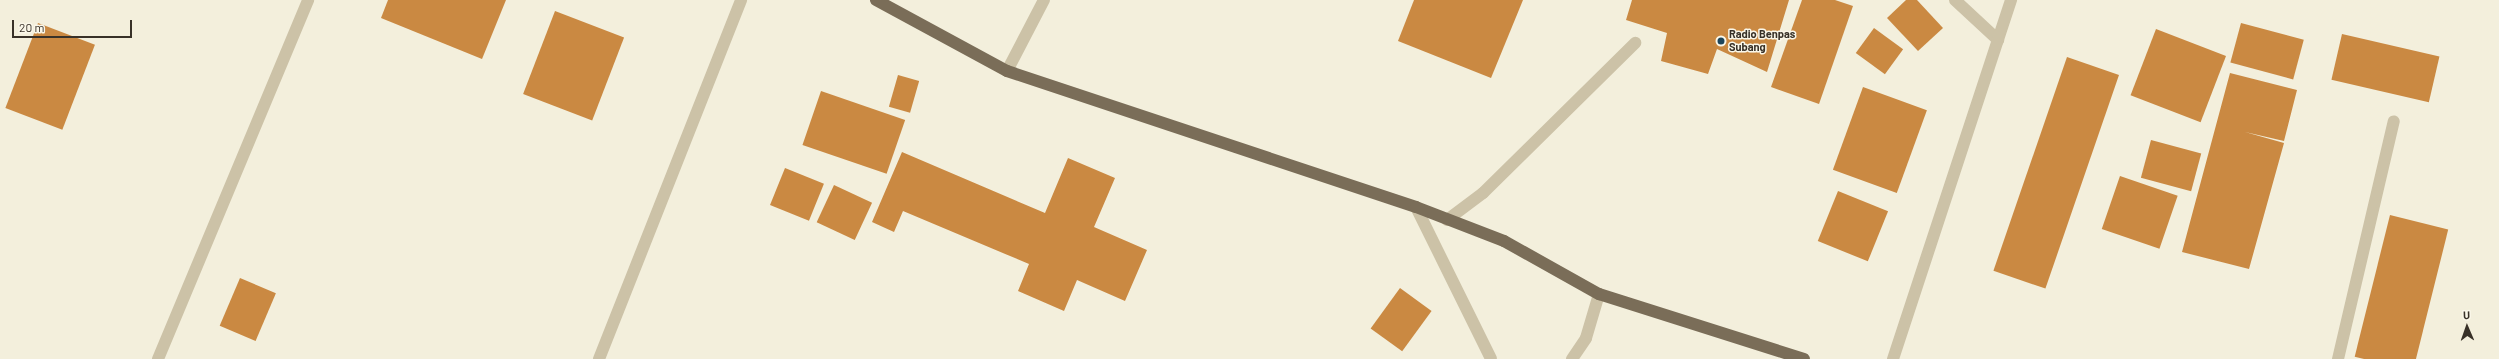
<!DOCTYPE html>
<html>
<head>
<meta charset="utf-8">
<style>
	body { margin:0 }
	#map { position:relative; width:2499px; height:359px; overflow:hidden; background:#f3efdc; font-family:Barlow,sans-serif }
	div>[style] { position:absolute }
	.building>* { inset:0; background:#ca8942; transform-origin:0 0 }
	.minor>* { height:12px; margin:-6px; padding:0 6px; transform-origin:6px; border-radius:6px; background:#ccc2a7 }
	.major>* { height:12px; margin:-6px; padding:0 6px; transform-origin:6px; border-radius:6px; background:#7a6d58 }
	.dots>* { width:11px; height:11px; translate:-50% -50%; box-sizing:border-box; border:2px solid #faf7e9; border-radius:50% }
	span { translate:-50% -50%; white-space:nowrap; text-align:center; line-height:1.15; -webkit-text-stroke:3px #faf7e9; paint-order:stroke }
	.poi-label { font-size:11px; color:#383128; font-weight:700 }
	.left { translate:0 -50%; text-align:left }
	.north { position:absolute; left:2447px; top:307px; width:40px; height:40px; -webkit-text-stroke:3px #faf7e9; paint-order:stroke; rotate:358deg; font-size:11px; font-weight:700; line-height:16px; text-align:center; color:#383128 }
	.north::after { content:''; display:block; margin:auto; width:14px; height:18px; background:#383128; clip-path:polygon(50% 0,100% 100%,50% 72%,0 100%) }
	.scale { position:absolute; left:12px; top:20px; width:120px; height:18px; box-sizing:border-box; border:2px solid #383128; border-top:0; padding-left:5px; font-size:12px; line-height:14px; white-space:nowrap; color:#383128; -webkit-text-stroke:3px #faf7e9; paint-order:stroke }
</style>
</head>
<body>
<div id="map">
	<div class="building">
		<div style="clip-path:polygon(388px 0,506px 0,482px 59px,381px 18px)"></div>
		<div style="clip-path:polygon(1414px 0,1523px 0,1491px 78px,1398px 41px)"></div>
		<div style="clip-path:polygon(1632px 0,1789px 0,1767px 72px,1717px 49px,1708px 74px,1661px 61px,1667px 33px,1626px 20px)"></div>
		<div style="clip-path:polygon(1802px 0,1835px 0,1853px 6px,1819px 104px,1771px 87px)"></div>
		<div style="clip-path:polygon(1906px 0,1917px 0,1943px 28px,1918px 51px,1887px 18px)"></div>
		<div style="left:555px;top:11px;width:74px;height:89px;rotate:21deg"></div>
		<div style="left:38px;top:23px;width:61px;height:91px;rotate:21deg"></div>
		<div style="left:2241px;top:23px;width:65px;height:41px;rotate:15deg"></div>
		<div style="left:1874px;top:28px;width:36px;height:31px;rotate:36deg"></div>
		<div style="left:2156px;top:29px;width:75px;height:71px;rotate:21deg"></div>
		<div style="left:2342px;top:34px;width:100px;height:47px;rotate:13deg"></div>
		<div style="left:2067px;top:57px;width:55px;height:226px;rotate:19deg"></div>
		<div style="clip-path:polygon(2230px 73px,2297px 90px,2284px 141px,2245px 132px,2284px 143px,2249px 269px,2182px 252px)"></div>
		<div style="left:898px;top:75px;width:22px;height:33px;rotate:16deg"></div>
		<div style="left:1863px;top:87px;width:68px;height:88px;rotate:20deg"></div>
		<div style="left:821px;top:91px;width:89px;height:57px;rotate:19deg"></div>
		<div style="left:2151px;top:140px;width:52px;height:39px;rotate:15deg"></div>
		<div style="clip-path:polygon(902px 152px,1045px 213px,1068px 158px,1115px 178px,1094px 227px,1147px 250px,1125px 301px,1077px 280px,1064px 311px,1018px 291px,1029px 264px,903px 211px,894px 232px,872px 222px)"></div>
		<div style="left:785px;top:168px;width:42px;height:40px;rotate:22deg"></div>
		<div style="left:2120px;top:176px;width:61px;height:56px;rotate:19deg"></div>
		<div style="left:834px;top:185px;width:42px;height:41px;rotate:25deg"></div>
		<div style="left:1838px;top:191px;width:54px;height:54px;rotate:22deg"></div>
		<div style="left:2390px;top:215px;width:60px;height:146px;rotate:14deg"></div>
		<div style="left:240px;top:278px;width:39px;height:52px;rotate:23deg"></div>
		<div style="left:1400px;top:288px;width:39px;height:50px;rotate:36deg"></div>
	</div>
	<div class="minor">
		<div style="left:1955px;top:0;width:59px;rotate:42.9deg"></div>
		<div style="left:1007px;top:71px;width:80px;rotate:-62.5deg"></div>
		<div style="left:1416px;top:207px;width:169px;rotate:63.7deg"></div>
		<div style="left:1447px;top:220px;width:45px;rotate:-36.9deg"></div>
		<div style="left:1483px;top:193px;width:214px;rotate:-44.6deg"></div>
		<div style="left:158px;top:359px;width:389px;rotate:-67.3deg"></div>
		<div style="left:599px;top:359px;width:386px;rotate:-68.4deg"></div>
		<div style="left:1572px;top:359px;width:25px;rotate:-56deg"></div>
		<div style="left:1586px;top:338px;width:46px;rotate:-73.5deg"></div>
		<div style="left:1893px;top:359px;width:378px;rotate:-71.8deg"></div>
		<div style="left:2338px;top:359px;width:244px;rotate:-76.8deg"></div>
	</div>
	<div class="major">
		<div style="left:876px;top:0;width:149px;rotate:28.5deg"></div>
		<div style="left:1007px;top:71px;width:431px;rotate:18.4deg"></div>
		<div style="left:1416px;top:207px;width:94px;rotate:21.1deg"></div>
		<div style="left:1504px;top:241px;width:109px;rotate:29.2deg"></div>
		<div style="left:1599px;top:294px;width:215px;rotate:17.6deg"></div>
	</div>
	<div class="dots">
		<div style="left:1721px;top:41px;background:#1c455b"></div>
	</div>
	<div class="poi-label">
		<span class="left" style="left:1729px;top:41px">Radio Benpas<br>Subang</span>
	</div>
	<div class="north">U</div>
	<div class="scale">20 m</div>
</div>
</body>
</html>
